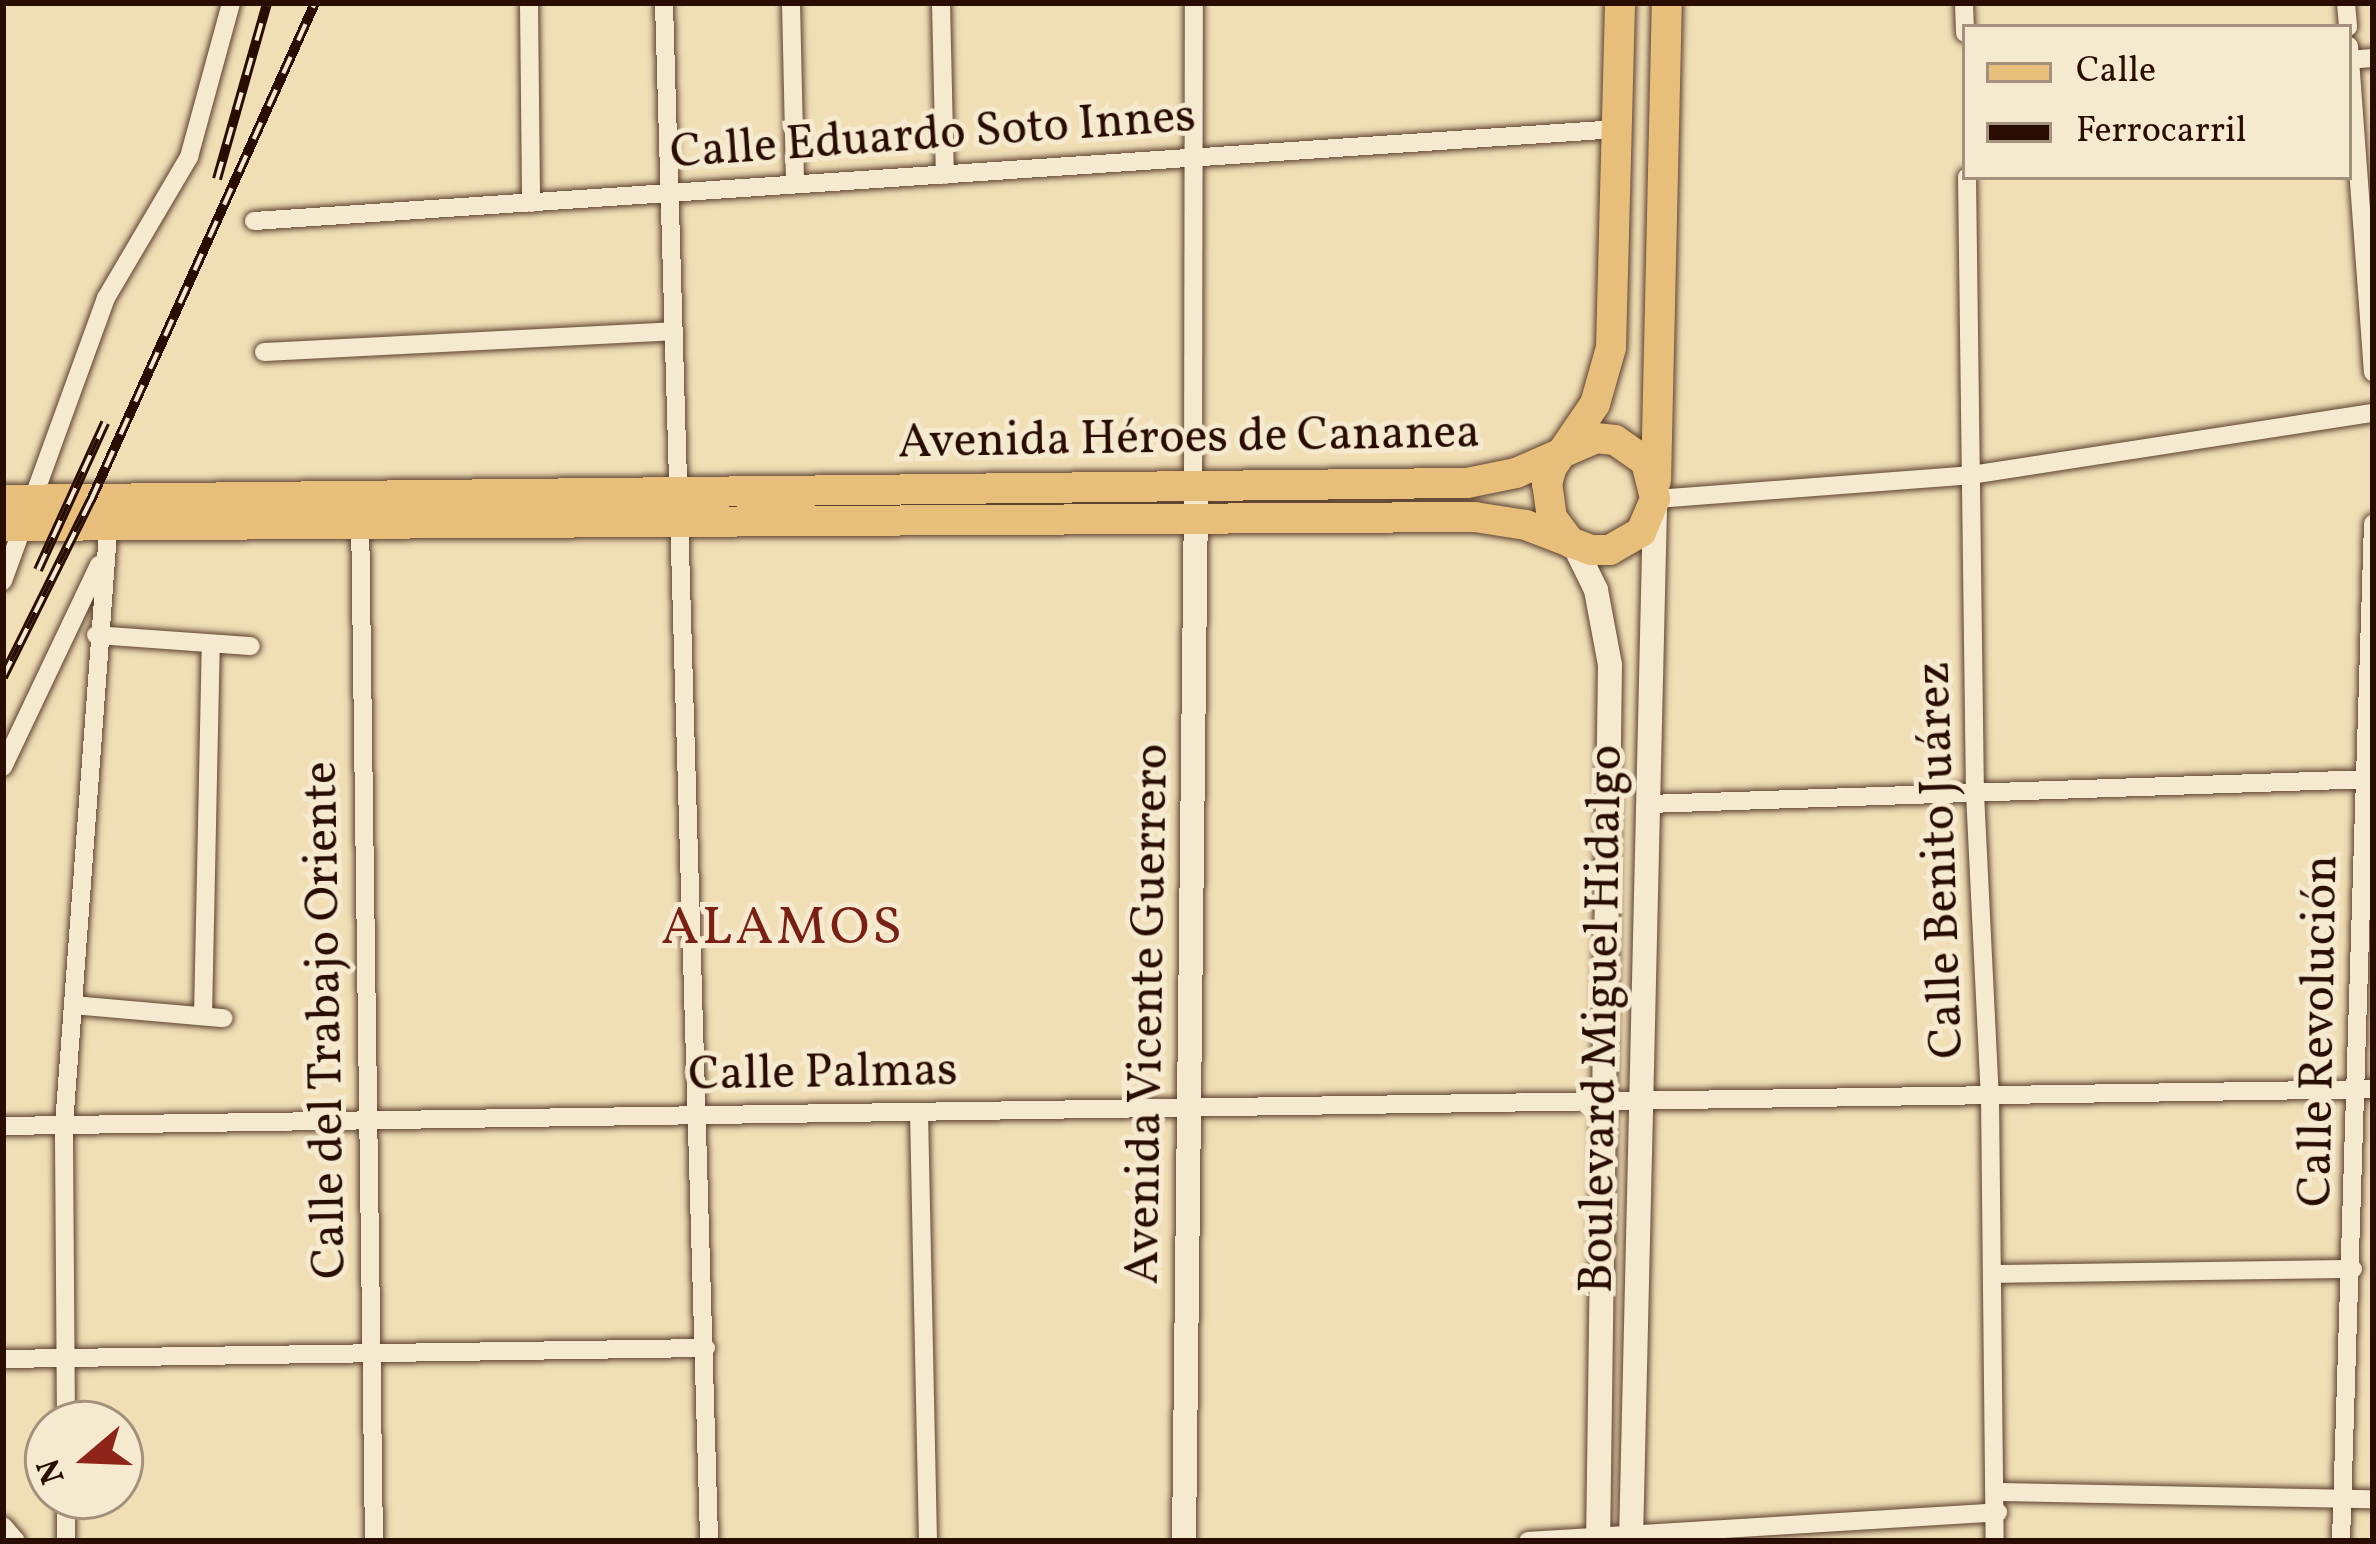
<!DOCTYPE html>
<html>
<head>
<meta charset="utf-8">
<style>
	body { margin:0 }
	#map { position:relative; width:2376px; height:1544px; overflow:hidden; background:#f0deb5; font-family:Vollkorn,serif }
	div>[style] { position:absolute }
	.roads { filter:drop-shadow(0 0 3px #5b402f) drop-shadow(0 0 3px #5b402f) }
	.minor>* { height:18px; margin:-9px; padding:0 9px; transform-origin:9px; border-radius:9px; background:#f5eacf }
	.tertiary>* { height:24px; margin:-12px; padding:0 12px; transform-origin:12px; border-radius:12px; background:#f5eacf }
	.primary>* { height:30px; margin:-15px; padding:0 15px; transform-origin:15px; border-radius:15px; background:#e8bf7a }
	.rail>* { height:10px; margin-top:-5px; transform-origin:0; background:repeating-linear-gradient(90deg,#f5eacf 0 18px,#290c02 0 36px); box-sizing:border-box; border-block:3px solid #290c02 }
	span { translate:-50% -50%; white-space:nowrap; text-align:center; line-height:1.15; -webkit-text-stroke:10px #f5eacf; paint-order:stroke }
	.street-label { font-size:48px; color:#290c02 }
	.quarter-label { font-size:54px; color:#7a1f14; letter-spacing:3px }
	.frame { position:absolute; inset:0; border:6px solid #290c02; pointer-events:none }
	.legend { position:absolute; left:1962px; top:24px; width:390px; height:156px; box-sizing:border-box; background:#f5eacf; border:3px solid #a3917d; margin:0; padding:15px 21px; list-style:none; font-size:36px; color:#290c02 }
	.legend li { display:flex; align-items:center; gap:24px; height:60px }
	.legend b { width:60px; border:3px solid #a3917d }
	.north { position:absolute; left:24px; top:1400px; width:120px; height:120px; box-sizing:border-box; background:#f5eacf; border:3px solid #a3917d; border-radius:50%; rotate:251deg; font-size:33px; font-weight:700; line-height:48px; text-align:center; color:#290c02 }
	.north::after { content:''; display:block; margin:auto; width:42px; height:54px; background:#8f2418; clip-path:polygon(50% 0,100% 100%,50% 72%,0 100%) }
</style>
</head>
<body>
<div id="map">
	<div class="roads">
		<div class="minor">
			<div style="left:529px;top:3px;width:200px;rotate:89.4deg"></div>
			<div style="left:664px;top:3px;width:1539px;rotate:88.32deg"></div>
			<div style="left:791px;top:3px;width:181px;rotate:88.7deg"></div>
			<div style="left:941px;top:3px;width:172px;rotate:88.7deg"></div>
			<div style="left:1964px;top:3px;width:30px;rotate:88deg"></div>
			<div style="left:2346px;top:3px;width:24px;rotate:85deg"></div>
			<div style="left:2349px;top:46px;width:327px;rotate:85.8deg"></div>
			<div style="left:2349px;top:60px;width:24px;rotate:-5deg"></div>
			<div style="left:1967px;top:177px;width:616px;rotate:89.26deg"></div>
			<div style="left:1975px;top:793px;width:304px;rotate:87.2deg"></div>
			<div style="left:1990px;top:1097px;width:444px;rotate:89.4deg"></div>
			<div style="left:254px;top:221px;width:1366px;rotate:-3.86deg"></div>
			<div style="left:264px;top:352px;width:410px;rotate:-2.9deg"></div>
			<div style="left:1193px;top:488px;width:485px;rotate:-89.9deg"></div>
			<div style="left:1655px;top:499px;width:317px;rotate:-4.3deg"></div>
			<div style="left:1971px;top:475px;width:407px;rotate:-8.8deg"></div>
			<div style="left:360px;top:514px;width:1027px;rotate:89.22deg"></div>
			<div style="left:3px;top:581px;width:301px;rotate:-70deg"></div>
			<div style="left:106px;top:298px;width:164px;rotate:-59.5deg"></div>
			<div style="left:189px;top:157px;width:160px;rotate:-74.7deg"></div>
			<div style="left:96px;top:635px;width:155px;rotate:4.1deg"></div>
			<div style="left:3px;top:767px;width:224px;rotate:-64.6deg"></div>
			<div style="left:1649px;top:804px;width:724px;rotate:-1.98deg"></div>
			<div style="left:73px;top:1005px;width:151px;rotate:5deg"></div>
			<div style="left:203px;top:1016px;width:372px;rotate:-88.8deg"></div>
			<div style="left:919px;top:1112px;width:429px;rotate:88.8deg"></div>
			<div style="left:3px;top:1126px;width:2370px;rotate:-0.89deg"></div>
			<div style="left:1993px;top:1274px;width:360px;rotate:-0.8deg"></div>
			<div style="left:3px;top:1359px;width:703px;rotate:-0.9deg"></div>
			<div style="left:66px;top:1424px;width:299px;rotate:-90.4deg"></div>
			<div style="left:64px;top:1125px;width:608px;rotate:-85.75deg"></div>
			<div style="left:1997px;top:1492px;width:376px;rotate:1.1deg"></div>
			<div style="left:66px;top:1496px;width:45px;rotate:90deg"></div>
			<div style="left:3px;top:1526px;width:20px;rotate:49deg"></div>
			<div style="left:1528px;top:1541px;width:471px;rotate:-3.5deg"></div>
			<div style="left:2341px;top:1541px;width:1018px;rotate:-88.2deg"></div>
		</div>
		<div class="tertiary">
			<div style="left:1574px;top:545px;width:50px;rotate:63.9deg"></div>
			<div style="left:1596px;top:590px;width:76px;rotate:79.4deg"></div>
			<div style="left:1610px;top:665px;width:876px;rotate:90.78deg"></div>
			<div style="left:1184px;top:1541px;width:1039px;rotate:-89.34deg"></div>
			<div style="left:1631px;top:1541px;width:1035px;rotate:-88.67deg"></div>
		</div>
		<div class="primary">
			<div style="left:1656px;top:481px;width:478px;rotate:-88.7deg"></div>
			<div style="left:3px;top:500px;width:1464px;rotate:-0.67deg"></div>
			<div style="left:1467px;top:483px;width:50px;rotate:-11.5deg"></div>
			<div style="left:1516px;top:473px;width:87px;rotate:-23.6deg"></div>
			<div style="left:1596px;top:438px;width:19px;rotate:6deg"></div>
			<div style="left:1615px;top:440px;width:38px;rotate:35deg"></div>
			<div style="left:1646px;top:462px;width:38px;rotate:76deg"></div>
			<div style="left:1655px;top:499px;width:36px;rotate:113deg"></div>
			<div style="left:1641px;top:532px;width:36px;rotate:150deg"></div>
			<div style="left:1610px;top:550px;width:19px;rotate:180deg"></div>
			<div style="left:1591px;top:550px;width:70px;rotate:-159deg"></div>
			<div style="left:1526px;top:525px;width:52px;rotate:-171.1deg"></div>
			<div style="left:1475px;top:517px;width:1472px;rotate:179.65deg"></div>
			<div style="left:1571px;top:543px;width:31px;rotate:-127deg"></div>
			<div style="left:1552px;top:518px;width:34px;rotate:-98deg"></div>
			<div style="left:1547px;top:484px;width:18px;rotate:-74deg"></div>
			<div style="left:1552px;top:467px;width:76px;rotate:-55.7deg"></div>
			<div style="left:1595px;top:404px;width:58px;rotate:-74.1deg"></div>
			<div style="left:1611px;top:348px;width:345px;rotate:-88.5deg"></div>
		</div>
	</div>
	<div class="rail">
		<div style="left:217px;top:179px;width:183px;rotate:-74.1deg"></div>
		<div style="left:38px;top:570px;width:162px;rotate:-65.5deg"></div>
		<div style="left:3px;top:677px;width:198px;rotate:-63.6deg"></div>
		<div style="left:91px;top:500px;width:545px;rotate:-65.74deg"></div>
	</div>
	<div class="street-label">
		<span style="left:933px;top:136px;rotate:-4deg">Calle Eduardo Soto Innes</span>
		<span style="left:1189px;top:439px;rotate:-1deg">Avenida Héroes de Cananea</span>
		<span style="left:1942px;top:860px;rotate:-92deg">Calle Benito Juárez</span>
		<span style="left:1149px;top:1014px;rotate:-89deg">Avenida Vicente Guerrero</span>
		<span style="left:1603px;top:1019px;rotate:-89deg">Boulevard Miguel Hidalgo</span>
		<span style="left:327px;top:1020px;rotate:-91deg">Calle del Trabajo Oriente</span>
		<span style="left:2320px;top:1031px;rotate:-89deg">Calle Revolución</span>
		<span style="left:823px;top:1074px;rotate:-1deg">Calle Palmas</span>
	</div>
	<div class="quarter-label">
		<span style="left:783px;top:930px">ALAMOS</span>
	</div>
	<div class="frame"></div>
	<ul class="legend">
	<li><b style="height:15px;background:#e8bf7a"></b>Calle</li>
	<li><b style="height:15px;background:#290c02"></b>Ferrocarril</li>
	</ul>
	<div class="north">N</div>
</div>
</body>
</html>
